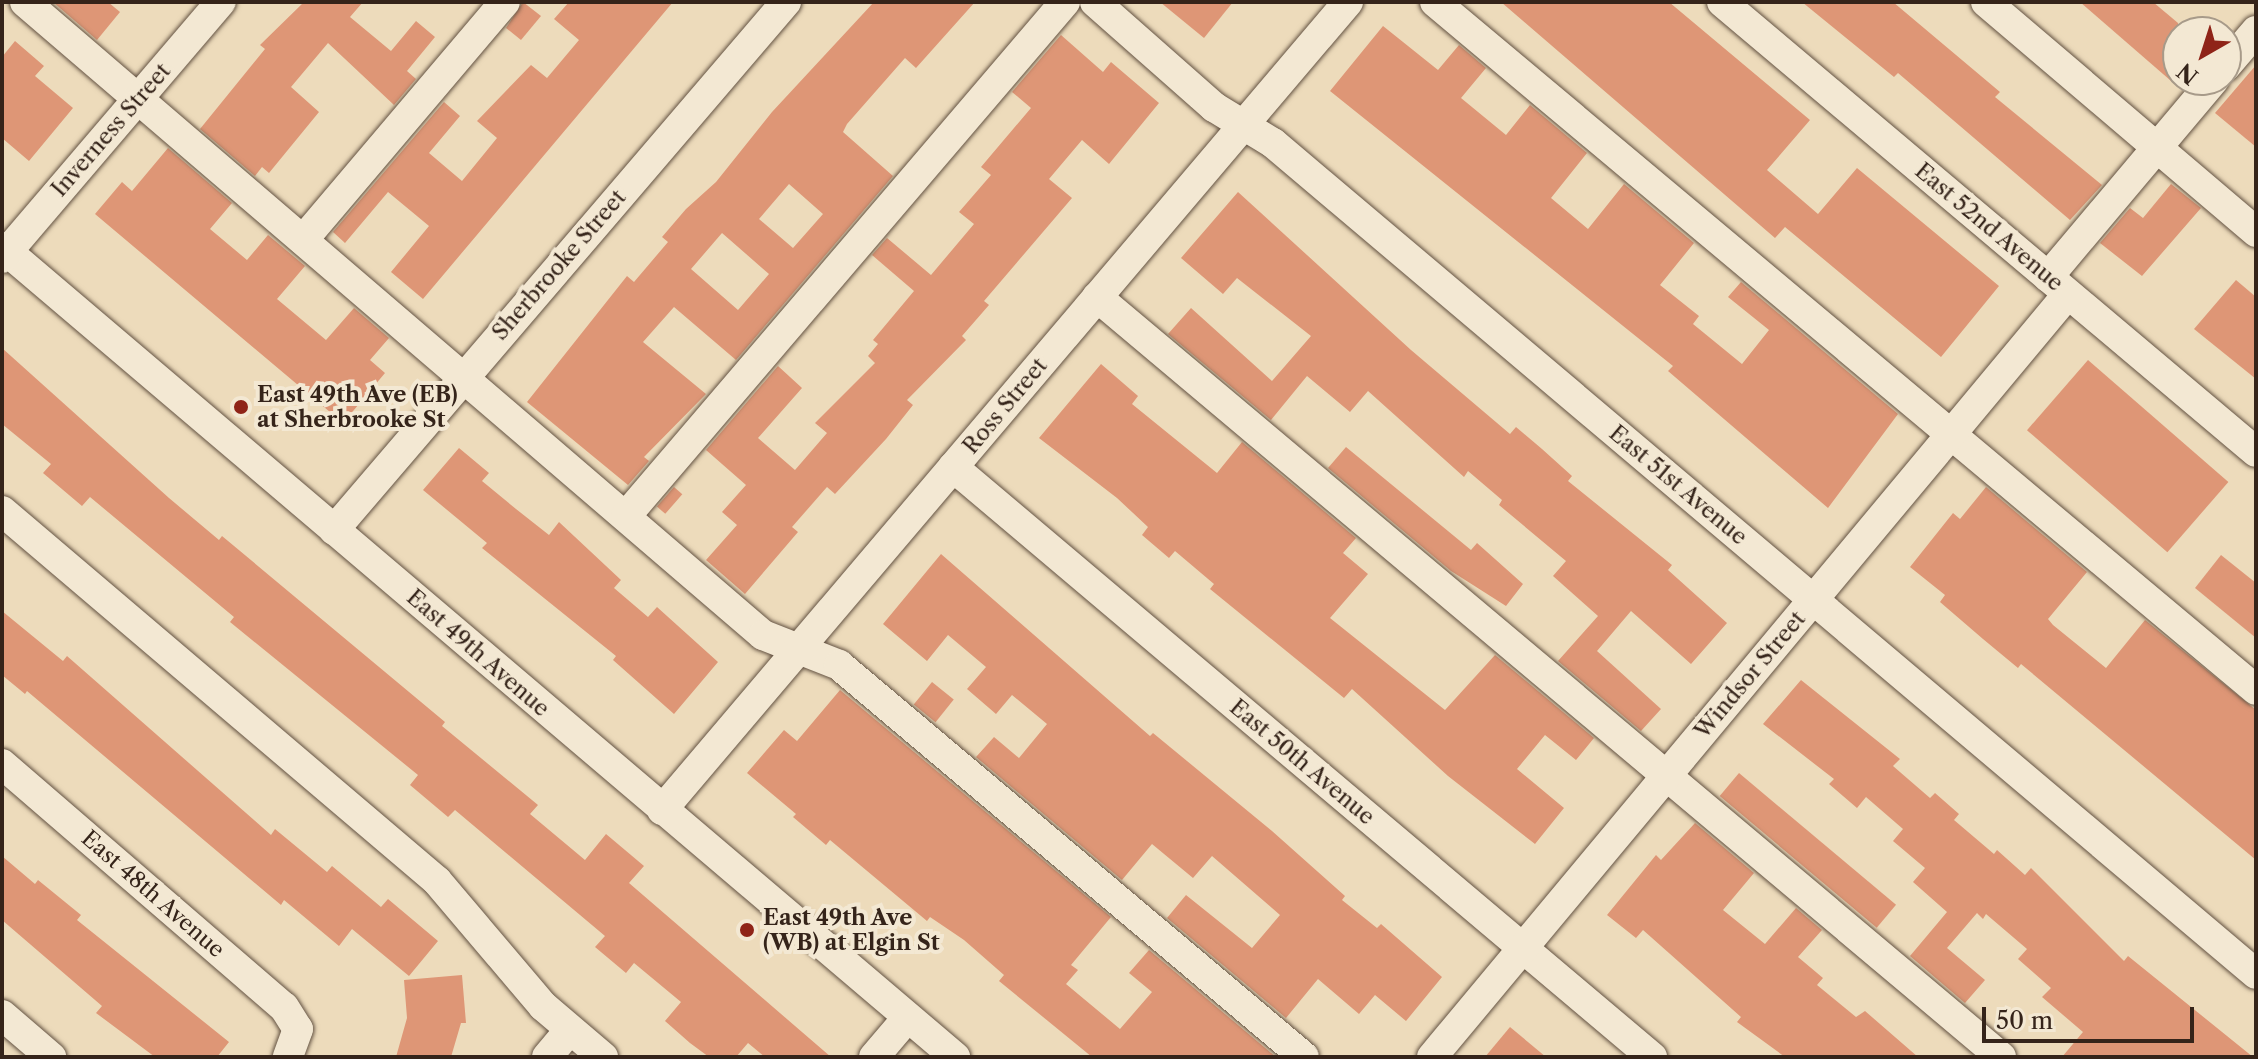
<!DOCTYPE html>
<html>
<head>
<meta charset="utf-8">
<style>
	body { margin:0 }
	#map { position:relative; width:2258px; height:1059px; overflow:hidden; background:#eddbbb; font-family:"Libre Caslon Text",serif }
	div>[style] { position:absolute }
	.building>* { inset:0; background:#de9676; transform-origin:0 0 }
	.roads { filter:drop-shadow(0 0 2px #635242) drop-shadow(0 0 2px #635242) }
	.minor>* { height:30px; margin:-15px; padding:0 15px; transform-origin:15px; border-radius:15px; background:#f3e8d3 }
	.dots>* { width:22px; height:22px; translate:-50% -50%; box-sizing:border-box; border:4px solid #f3e8d3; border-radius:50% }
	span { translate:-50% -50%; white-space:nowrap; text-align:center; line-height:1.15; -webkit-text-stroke:8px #f3e8d3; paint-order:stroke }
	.street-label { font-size:22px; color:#35241a }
	.poi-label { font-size:22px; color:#35241a; font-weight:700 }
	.left { translate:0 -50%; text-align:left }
	.frame { position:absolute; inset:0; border:4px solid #35241a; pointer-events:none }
	.north { position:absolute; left:2162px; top:16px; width:80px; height:80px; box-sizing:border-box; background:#f3e8d3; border:2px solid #a79a89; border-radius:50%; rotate:219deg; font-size:22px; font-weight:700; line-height:32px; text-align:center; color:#35241a }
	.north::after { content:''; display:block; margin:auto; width:28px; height:36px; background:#8f2418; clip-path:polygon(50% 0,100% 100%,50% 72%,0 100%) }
	.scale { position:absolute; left:1982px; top:1007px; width:212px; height:36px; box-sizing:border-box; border:4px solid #35241a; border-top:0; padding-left:10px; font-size:24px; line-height:28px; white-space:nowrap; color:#35241a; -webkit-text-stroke:6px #f3e8d3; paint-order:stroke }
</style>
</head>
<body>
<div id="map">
	<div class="building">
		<div style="clip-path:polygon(53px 2px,108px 2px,120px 12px,97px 40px)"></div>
		<div style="clip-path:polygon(304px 2px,363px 2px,350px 17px,391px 51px,416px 21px,435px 37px,407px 71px,416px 79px,394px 105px,328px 43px,291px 87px,319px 112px,269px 173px,262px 167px,255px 176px,200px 129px,265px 49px,260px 45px)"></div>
		<div style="clip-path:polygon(523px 2px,541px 16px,521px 40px,506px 28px)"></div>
		<div style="clip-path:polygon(569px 2px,673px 2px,423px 299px,391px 272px,429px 226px,388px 192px,345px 243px,333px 232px,444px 102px,460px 116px,429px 153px,462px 181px,497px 138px,477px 121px,531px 65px,547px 78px,579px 40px,554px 19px)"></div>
		<div style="clip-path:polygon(evenodd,874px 2px,975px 2px,916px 68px,905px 58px,847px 124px,843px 132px,893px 176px,736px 360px,674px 307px,643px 342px,706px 394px,644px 457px,649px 461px,628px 485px,527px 402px,627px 276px,634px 282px,668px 242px,662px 237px,686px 209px,716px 182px,772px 112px,874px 2px,789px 184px,823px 214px,793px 248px,759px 219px,789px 184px,874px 2px,722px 233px,769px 274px,738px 310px,691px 269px,722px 233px)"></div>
		<div style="clip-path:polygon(1160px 2px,1233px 2px,1204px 38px)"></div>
		<div style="clip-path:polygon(1501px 2px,1669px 2px,1810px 120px,1767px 170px,1818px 214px,1857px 168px,1999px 286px,1941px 357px,1785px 227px,1775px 238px)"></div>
		<div style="clip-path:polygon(1802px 2px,1893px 2px,2000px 92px,1995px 97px,2102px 185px,2070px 220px,1898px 73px,1894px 77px)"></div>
		<div style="clip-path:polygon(2080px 2px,2153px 2px,2178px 23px,2178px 87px)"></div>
		<div style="clip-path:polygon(1383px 26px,1438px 70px,1459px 45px,1486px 68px,1461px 98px,1506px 135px,1530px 105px,1587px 153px,1551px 198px,1588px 229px,1624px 184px,1694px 243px,1660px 285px,1699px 316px,1693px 324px,1742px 364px,1769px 330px,1728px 297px,1741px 282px,1898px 414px,1828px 508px,1668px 371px,1673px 366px,1330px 91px)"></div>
		<div style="clip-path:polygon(1061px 35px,1103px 72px,1111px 62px,1159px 103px,1109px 164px,1082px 140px,1049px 179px,1072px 198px,984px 301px,989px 305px,962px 336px,966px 340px,907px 400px,913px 405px,886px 439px,835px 494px,827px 487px,792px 527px,798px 532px,745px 594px,706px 560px,737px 525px,722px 512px,746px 485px,706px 450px,778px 366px,802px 388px,758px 438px,795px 470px,827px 433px,815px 423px,875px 363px,868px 356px,878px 344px,873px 340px,914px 291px,872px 255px,887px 238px,931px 275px,974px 224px,959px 212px,991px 175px,981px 167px,1031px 108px,1012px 92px)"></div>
		<div style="clip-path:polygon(15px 41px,44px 66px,35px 76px,73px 108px,29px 161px,2px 138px,2px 57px)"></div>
		<div style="clip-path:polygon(2256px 65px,2256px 147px,2215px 113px)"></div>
		<div style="clip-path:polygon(168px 148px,232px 203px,210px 229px,247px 260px,268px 235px,305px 266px,277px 299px,326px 340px,354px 308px,389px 338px,370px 360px,385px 373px,343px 423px,95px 214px,122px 182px,132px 191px)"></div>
		<div style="clip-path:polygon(2171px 184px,2201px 208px,2142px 276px,2100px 243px,2130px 208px,2143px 218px)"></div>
		<div style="clip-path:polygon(1238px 192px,1411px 350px,1510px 434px,1516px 427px,1542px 449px,1572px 476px,1568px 481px,1672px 565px,1668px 570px,1727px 623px,1691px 664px,1631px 611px,1597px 651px,1661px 709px,1641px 731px,1558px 661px,1598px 616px,1553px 576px,1566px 561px,1499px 505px,1502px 500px,1468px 471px,1464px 477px,1368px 391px,1350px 412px,1307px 376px,1271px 420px,1168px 334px,1191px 308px,1272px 381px,1311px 336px,1237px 278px,1223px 294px,1181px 258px)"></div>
		<div style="clip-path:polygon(2236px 280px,2256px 297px,2256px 379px,2194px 329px)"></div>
		<div style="clip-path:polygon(2px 348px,169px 498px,219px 540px,222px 536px,445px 722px,442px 726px,538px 805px,530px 814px,585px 860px,606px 834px,644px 866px,629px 883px,831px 1057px,765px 1057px,748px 1043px,736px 1057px,709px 1057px,690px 1043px,665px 1021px,681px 1002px,634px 963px,626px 973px,595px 947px,605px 936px,455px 810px,448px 817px,410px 785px,418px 775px,230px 622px,234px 617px,90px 497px,82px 506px,43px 473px,51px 464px,2px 424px)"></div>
		<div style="left:2088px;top:360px;width:186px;height:93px;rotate:41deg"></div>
		<div style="clip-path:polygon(1101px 364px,1138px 396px,1132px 404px,1217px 473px,1242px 442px,1356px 538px,1343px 553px,1368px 574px,1330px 618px,1445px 710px,1495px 655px,1594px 738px,1576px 760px,1545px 735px,1517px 769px,1564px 808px,1535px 844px,1448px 776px,1352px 689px,1344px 698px,1210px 589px,1214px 584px,1175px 551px,1169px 558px,1142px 535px,1148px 527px,1117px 498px,1039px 438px)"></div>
		<div style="clip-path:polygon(1346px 447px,1471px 550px,1477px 543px,1523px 584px,1506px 606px,1451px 571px,1328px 468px)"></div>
		<div style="clip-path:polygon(459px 448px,489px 473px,482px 481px,516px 509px,549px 535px,559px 522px,621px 580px,614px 588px,648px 617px,657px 607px,718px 662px,674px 714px,613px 660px,616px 656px,482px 548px,487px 543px,423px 490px)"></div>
		<div style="left:674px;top:487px;width:11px;height:26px;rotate:41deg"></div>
		<div style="clip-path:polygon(1986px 487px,2087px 572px,2048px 619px,2053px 625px,2106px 668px,2145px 620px,2256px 710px,2256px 860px,2021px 664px,2018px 668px,1983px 639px,1940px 602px,1945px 595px,1910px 567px,1953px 513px,1960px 519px)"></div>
		<div style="clip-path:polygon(941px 554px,1150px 736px,1153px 733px,1272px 831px,1345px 896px,1342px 900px,1377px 928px,1381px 924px,1442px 977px,1406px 1021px,1375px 995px,1359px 1014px,1318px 979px,1286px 1018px,1167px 918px,1186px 895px,1252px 948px,1280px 915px,1212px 856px,1193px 878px,1152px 844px,1122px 880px,976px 757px,994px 737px,1019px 758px,1047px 724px,1012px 695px,996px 714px,967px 689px,986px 667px,948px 635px,927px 661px,883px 624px)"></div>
		<div style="clip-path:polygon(2221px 555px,2256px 583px,2256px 638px,2195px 588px)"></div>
		<div style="clip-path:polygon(2px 611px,63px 661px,67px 656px,271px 835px,275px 829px,327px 872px,332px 866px,381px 907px,388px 899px,438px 941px,409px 976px,352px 929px,339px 946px,284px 900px,281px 905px,27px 691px,25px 694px,2px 675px)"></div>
		<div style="clip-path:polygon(1801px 680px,1900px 759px,1893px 766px,1930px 798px,1935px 793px,1959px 814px,1954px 820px,1994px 854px,1997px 850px,2025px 875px,2031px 868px,2124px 961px,2128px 956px,2253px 1057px,2062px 1057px,2083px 1032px,2042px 997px,2051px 988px,2018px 959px,2027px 949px,1986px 914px,1983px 919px,1977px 913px,1947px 948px,1985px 980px,1965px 1003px,1910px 956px,1947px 912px,1913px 882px,1925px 868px,1893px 841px,1903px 829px,1866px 797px,1857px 808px,1829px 784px,1834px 779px,1763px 724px)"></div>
		<div style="left:932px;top:682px;width:28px;height:29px;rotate:39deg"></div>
		<div style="clip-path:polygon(840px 690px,1111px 917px,1071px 965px,1078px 970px,1066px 984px,1120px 1029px,1152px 992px,1129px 973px,1149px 950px,1276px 1057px,1092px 1057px,999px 981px,1004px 975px,964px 940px,930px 917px,927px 921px,830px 840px,826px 845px,793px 817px,796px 814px,747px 773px,784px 730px,797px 741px)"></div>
		<div style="left:1739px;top:773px;width:205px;height:30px;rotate:40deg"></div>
		<div style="clip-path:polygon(1695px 823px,1754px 873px,1723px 910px,1765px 944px,1796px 908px,1822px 930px,1798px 957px,1823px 978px,1817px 985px,1856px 1017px,1865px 1011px,1918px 1057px,1785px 1057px,1737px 1022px,1741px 1017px,1643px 930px,1636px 938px,1607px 915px,1656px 855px,1661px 860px)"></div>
		<div style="clip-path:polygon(2px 856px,35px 884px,38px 880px,81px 915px,77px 920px,229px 1042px,217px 1057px,155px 1057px,96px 1013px,102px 1006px,2px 920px)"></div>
		<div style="clip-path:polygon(462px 975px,466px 1023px,461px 1023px,451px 1057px,396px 1057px,407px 1018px,404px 980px)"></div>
		<div style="clip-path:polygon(1510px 1027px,1546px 1057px,1485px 1057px)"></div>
	</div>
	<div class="roads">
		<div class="minor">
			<div style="left:25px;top:2px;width:972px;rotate:40.62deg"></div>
			<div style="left:763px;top:635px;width:82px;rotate:21.5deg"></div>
			<div style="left:839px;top:665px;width:608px;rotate:40.13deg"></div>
			<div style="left:1095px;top:2px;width:159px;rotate:41.4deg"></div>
			<div style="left:1214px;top:107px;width:69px;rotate:31.4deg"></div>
			<div style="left:1273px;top:143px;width:1287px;rotate:40.21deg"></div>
			<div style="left:1435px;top:2px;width:1071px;rotate:39.96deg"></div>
			<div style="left:1722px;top:2px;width:698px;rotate:40.12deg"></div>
			<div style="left:1986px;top:2px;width:355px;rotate:40.4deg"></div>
			<div style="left:2226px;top:66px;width:46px;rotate:-49.4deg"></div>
			<div style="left:303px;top:240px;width:312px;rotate:-49.7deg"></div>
			<div style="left:2px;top:247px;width:1251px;rotate:40.36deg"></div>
			<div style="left:2px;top:258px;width:337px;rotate:-49.5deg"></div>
			<div style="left:2048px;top:277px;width:258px;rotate:-49.9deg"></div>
			<div style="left:1097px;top:297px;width:1181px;rotate:40.05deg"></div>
			<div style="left:953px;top:467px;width:915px;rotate:40.17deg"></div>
			<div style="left:2px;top:511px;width:571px;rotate:40.38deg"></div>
			<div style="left:437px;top:881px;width:164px;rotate:49.7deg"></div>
			<div style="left:543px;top:1006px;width:79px;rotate:40.4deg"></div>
			<div style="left:626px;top:516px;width:676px;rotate:-49.5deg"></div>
			<div style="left:334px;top:530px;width:695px;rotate:-49.43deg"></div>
			<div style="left:2px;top:764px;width:372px;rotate:40.8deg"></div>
			<div style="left:284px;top:1007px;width:26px;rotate:58deg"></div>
			<div style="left:298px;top:1029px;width:30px;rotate:110deg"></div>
			<div style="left:662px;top:810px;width:1060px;rotate:-49.67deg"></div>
			<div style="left:2px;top:1015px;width:65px;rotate:40.6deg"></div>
			<div style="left:547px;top:1057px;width:35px;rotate:-50deg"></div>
			<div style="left:874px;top:1057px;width:52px;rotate:-49.6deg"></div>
			<div style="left:1432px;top:1057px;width:993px;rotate:-50.19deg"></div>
		</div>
	</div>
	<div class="dots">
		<div style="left:241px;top:407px;background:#8f2418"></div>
		<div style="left:747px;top:930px;background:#8f2418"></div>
	</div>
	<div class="street-label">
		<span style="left:111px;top:130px;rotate:-49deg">Inverness Street</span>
		<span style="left:1989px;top:227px;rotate:40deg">East 52nd Avenue</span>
		<span style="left:559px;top:265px;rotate:-49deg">Sherbrooke Street</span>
		<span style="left:1005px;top:406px;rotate:-50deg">Ross Street</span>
		<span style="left:1678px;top:485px;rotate:40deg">East 51st Avenue</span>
		<span style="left:478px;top:653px;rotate:41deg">East 49th Avenue</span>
		<span style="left:1750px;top:675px;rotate:-50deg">Windsor Street</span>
		<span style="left:1302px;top:762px;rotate:40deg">East 50th Avenue</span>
		<span style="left:153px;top:894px;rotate:41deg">East 48th Avenue</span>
	</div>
	<div class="poi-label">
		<span class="left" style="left:257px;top:407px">East 49th Ave (EB)<br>at Sherbrooke St</span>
		<span class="left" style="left:763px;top:930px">East 49th Ave<br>(WB) at Elgin St</span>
	</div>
	<div class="frame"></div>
	<div class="north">N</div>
	<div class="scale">50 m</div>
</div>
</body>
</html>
